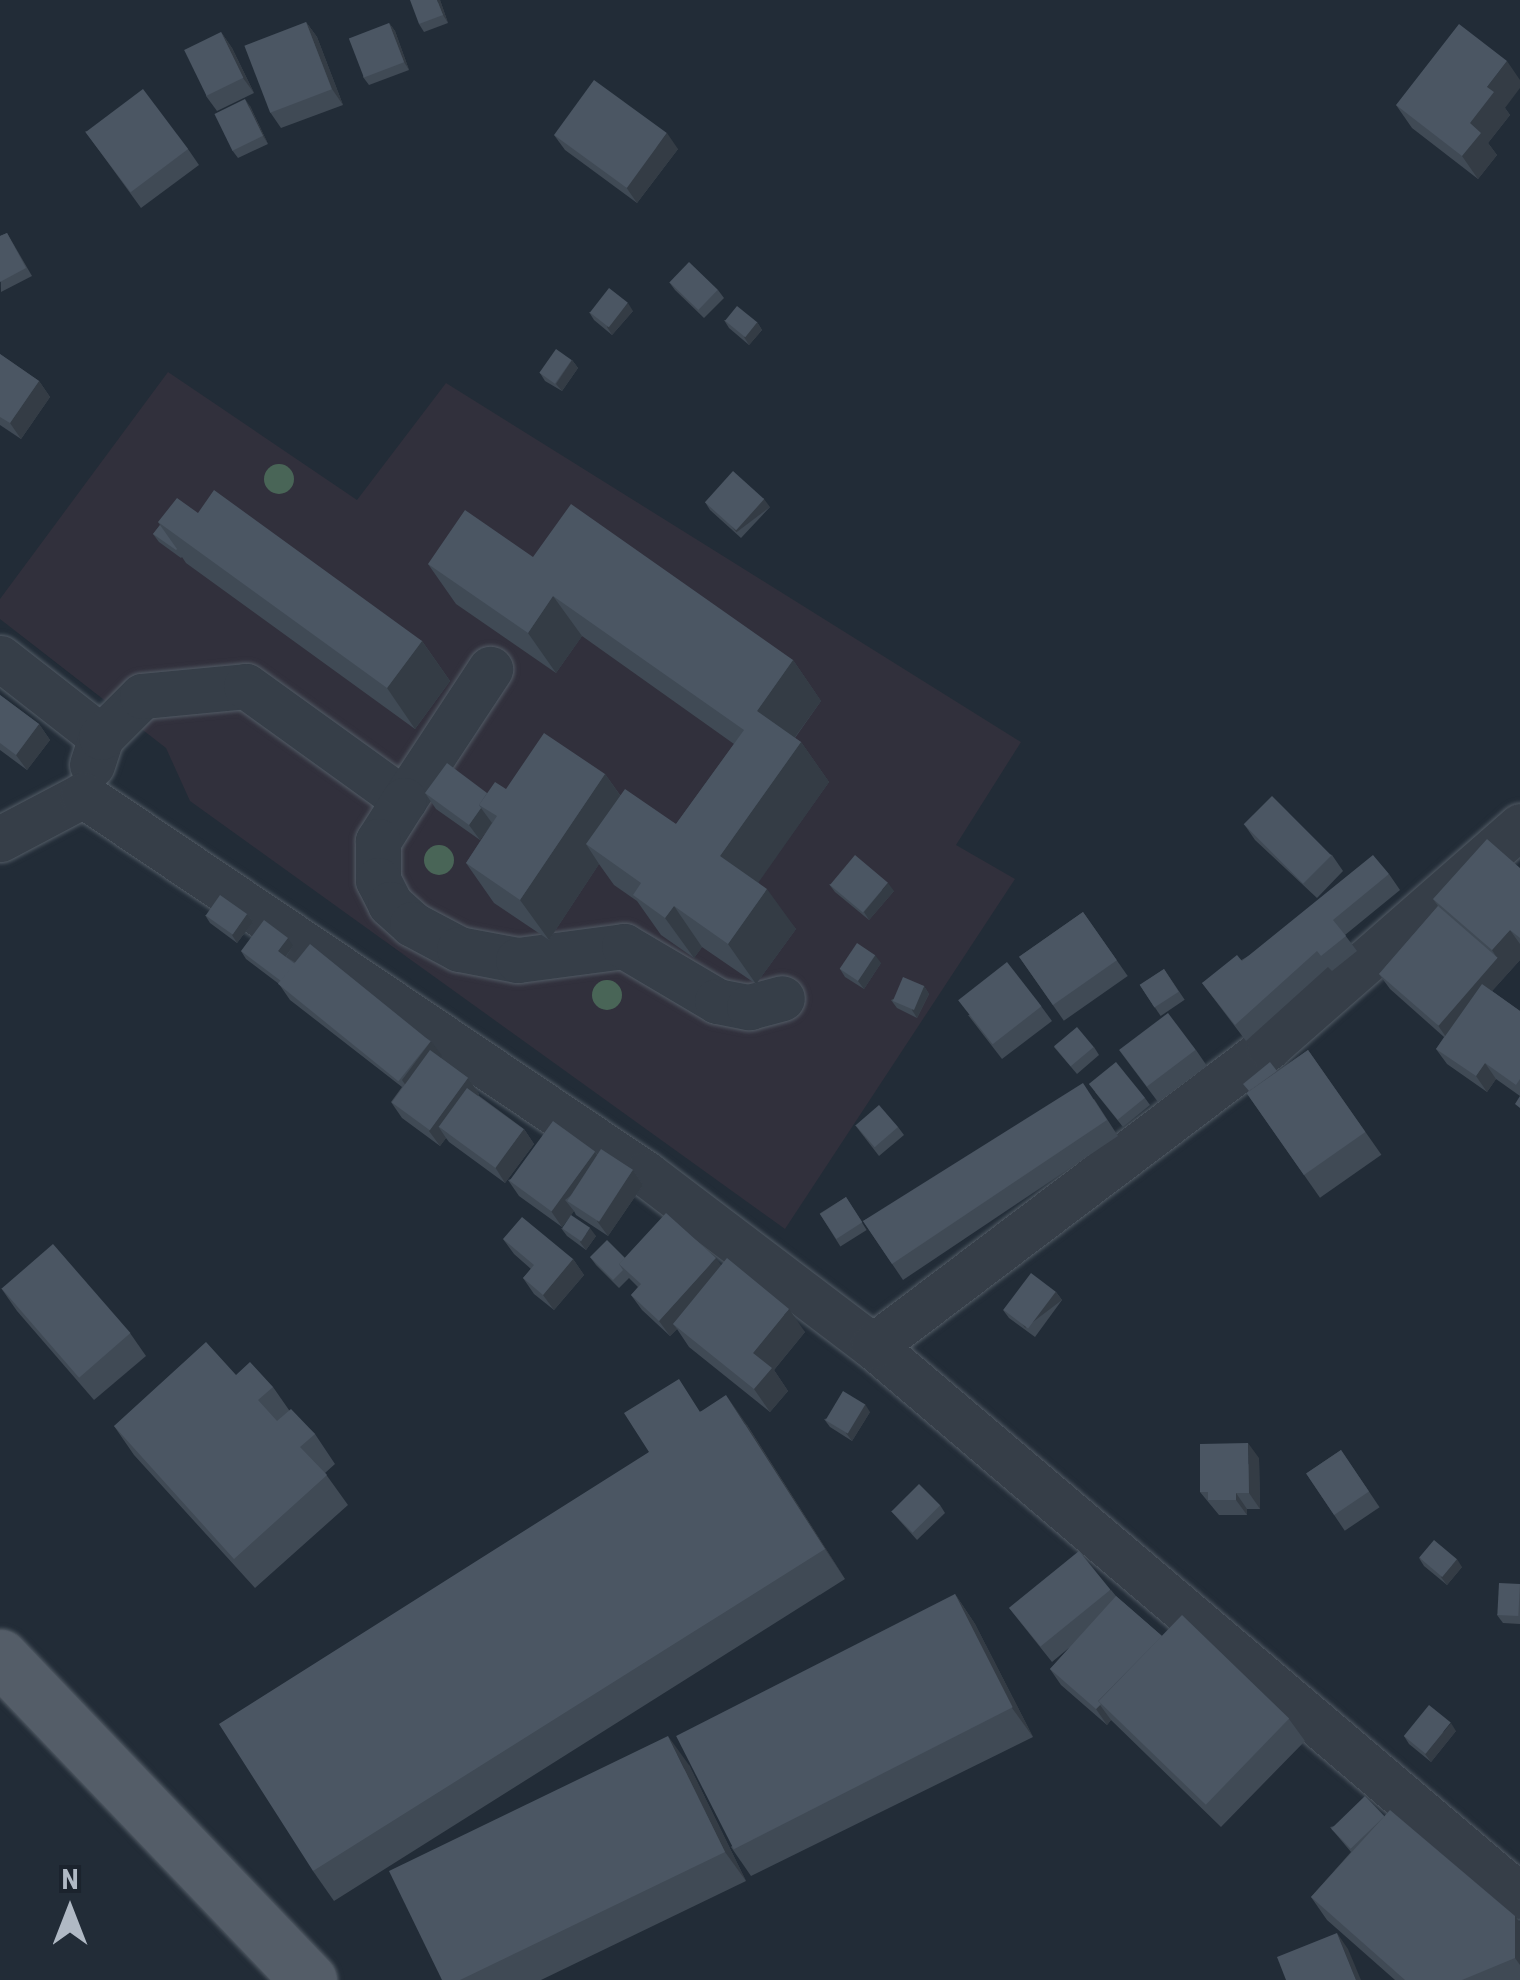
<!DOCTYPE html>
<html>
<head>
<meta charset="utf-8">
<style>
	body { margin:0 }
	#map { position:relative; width:1520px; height:1980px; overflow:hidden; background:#222c37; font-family:"Roboto Condensed",sans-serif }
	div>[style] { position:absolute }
	.medical>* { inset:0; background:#31303c }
	.roads { filter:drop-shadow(0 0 2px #535c66) drop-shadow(0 0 2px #535c66) }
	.minor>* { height:45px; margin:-22.5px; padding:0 22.5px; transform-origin:22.5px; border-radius:22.5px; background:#363e48 }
	.major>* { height:55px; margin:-27.5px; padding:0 27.5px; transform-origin:27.5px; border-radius:27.5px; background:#545d68 }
	.trees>* { width:30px; height:30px; margin:-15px; border-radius:50%; background:#496557 }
	.wall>* { inset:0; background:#404a55; transform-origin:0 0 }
	.shaded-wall>* { inset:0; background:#343c45; transform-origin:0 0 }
	.building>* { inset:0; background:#4b5663; transform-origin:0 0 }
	span { translate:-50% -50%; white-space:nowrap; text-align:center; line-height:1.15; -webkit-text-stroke:8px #1b232d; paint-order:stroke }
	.north { position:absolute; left:20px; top:1860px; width:100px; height:100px; -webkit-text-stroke:8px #1b232d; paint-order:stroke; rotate:0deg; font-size:28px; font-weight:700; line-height:40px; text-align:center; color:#b0b9c4 }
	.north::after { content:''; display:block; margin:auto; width:35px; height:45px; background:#b0b9c4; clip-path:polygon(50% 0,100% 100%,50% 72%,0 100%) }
</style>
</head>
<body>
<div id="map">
	<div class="medical">
		<div style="clip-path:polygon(168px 372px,357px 500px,446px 383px,1021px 742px,956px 845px,1015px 879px,785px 1229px,190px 801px,166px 748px,0 619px,0 599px)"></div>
	</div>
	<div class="roads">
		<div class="minor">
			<div style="left:0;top:658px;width:128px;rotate:38deg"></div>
			<div style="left:101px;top:737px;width:29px;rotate:108deg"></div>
			<div style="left:101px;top:737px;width:58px;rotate:-45deg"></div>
			<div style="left:142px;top:696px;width:104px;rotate:-5.5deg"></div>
			<div style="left:246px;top:686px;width:195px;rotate:35.8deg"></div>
			<div style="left:404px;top:800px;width:157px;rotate:-56.7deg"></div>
			<div style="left:404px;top:800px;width:49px;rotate:122.4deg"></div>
			<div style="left:378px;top:841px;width:39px;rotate:90deg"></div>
			<div style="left:378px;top:880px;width:27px;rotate:63deg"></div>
			<div style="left:390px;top:904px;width:30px;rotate:42deg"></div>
			<div style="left:412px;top:924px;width:53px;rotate:28deg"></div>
			<div style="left:459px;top:949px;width:60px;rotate:10.6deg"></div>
			<div style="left:518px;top:960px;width:107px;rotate:-7.5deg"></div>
			<div style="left:624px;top:946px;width:108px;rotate:30.6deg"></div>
			<div style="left:717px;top:1001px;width:33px;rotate:11deg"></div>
			<div style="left:749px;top:1007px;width:34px;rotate:-15deg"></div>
			<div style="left:0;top:839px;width:94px;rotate:-27.9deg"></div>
			<div style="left:83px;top:795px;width:679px;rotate:33.95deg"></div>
			<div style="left:646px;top:1174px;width:285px;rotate:37.2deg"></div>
			<div style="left:873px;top:1346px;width:849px;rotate:40.37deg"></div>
			<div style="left:873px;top:1346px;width:497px;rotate:-37.1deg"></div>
			<div style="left:1269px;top:1046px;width:334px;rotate:-41.2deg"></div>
		</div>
		<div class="major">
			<div style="left:0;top:1657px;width:447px;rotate:46.3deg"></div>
		</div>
	</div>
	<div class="trees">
		<div style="left:279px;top:479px"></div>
		<div style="left:439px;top:860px"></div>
		<div style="left:607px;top:995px"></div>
	</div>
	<div class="wall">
		<div style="clip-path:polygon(440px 0,448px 23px,424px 32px,419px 24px)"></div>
		<div style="clip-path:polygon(306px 22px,317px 37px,343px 105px,281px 128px,270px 112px)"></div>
		<div style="clip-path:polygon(389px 23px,395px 31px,409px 70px,369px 85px,363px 77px)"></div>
		<div style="clip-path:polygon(221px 32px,232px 48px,254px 93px,217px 111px,206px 96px)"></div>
		<div style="clip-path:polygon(1396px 105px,1505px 108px,1510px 115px,1488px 143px,1497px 155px,1478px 179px,1412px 128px)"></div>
		<div style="clip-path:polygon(250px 106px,268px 144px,238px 158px,232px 150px)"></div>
		<div style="clip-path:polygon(85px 131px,188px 149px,199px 165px,141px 208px)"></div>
		<div style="clip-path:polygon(554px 135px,678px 149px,637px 203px,565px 150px)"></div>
		<div style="clip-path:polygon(7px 233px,32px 276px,1px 292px,0 236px)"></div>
		<div style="clip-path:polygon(669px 282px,718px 290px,724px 298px,704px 318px,675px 290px)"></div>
		<div style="clip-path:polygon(633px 311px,612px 335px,594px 320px,589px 312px)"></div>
		<div style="clip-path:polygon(724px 320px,757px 322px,762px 330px,749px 345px,729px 328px)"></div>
		<div style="clip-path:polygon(0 354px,39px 381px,50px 397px,21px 439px,0 425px)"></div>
		<div style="clip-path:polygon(572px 360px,578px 368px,562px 391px,545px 381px,540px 373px)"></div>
		<div style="clip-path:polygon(705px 502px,770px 507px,741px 538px,710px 510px)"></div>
		<div style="clip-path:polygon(198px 513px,422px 641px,450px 681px,415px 729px,186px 563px,182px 557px,181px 558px,159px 542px,153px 534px,160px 525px,158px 522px)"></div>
		<div style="clip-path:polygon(533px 557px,793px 660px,821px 701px,795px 738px,801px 742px,829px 782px,758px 882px,796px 929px,756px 984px,702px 947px,694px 958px,661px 935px,637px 901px,614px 885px,599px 864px,549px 940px,494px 903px,466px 863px,490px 826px,480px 840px,436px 809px,425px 793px,487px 793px,605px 774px,620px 795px,676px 824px,734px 744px,582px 636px,556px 673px,456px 604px,428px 564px)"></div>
		<div style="clip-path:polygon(0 695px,39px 724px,50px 740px,27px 770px,0 750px)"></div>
		<div style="clip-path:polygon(1244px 824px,1332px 855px,1343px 871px,1317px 898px,1255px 840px)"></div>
		<div style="clip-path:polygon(1520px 868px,1520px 960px,1492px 991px,1520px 1011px,1520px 1096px,1496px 1079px,1487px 1092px,1447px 1064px,1436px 1049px,1444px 1037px,1390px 989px,1379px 974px,1438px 906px,1433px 899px)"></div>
		<div style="clip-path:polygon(1389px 874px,1400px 890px,1345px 935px,1357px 951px,1332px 971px,1328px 967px,1246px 1041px,1202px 983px)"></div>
		<div style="clip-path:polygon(829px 884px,894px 891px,869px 920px,835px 892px)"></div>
		<div style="left:1083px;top:912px;width:78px;height:78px;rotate:55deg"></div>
		<div style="clip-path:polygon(247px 914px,253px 922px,237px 943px,210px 923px,205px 915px)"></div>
		<div style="clip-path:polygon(293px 946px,286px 957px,431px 1041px,441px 1058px,468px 1078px,479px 1094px,478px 1095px,524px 1129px,534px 1144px,505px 1183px,449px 1142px,446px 1138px,440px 1146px,402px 1118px,391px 1102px,402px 1087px,290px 1000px,279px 984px,246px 959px,241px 951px)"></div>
		<div style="clip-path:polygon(881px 963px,864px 989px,845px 977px,840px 969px)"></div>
		<div style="left:1164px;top:969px;width:37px;height:29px;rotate:56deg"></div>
		<div style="clip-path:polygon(924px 986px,929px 994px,917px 1018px,897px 1008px,891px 1000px)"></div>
		<div style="clip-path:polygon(1041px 1006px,1052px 1021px,1002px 1059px,968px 1015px)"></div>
		<div style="clip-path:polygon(1054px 1047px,1094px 1047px,1099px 1055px,1077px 1074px)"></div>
		<div style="clip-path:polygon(1119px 1050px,1196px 1050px,1207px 1066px,1158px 1102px)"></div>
		<div style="left:1308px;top:1050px;width:128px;height:75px;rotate:55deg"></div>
		<div style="clip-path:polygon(1095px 1092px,1145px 1098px,1150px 1105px,1123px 1127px)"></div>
		<div style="clip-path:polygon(1094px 1099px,1118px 1136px,903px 1280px,863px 1221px)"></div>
		<div style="clip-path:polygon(855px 1125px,898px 1127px,904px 1135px,879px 1156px)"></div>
		<div style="clip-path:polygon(595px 1152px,597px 1154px,633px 1170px,643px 1185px,608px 1236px,576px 1215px,574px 1211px,562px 1227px,519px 1196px,508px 1180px)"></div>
		<div style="left:846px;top:1197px;width:39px;height:31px;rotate:58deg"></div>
		<div style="clip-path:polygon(561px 1228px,596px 1236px,586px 1250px,567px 1236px)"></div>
		<div style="clip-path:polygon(503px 1239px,573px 1259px,584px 1275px,554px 1310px,534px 1294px,523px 1278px,531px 1269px,514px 1254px)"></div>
		<div style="clip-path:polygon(590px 1257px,625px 1258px,721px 1265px,805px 1332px,774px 1370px,788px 1391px,770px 1412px,689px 1347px,677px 1329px,670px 1336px,642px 1310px,631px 1295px,638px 1287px,629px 1278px,619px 1288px,596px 1265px)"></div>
		<div style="clip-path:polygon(1px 1288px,130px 1333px,146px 1356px,94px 1400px,17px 1311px)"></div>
		<div style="clip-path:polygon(1056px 1292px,1062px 1300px,1035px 1337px,1009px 1318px,1003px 1310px)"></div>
		<div style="clip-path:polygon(236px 1375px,273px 1387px,289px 1410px,315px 1434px,335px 1464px,325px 1473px,348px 1505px,255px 1588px,134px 1455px,114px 1426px)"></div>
		<div style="clip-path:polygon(701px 1411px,747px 1425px,845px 1579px,334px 1901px,313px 1871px,649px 1452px)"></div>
		<div style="clip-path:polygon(870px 1412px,852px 1441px,830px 1427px,824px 1419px)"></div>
		<div style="left:1341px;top:1450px;width:69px;height:42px;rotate:56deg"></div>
		<div style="clip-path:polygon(1259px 1458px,1260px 1509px,1247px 1509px,1247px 1515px,1219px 1515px,1200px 1492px)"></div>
		<div style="clip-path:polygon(940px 1505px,945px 1513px,917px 1540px,891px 1511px)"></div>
		<div style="clip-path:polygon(1419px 1558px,1462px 1567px,1447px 1585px,1424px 1566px)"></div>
		<div style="clip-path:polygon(1520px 1584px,1520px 1624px,1503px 1623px,1497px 1615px)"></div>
		<div style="clip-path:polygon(1111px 1590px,1116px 1596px,1162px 1636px,1289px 1719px,1305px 1741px,1221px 1827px,1111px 1720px,1107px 1725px,1061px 1685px,1050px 1669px,1070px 1647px,1052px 1662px,1009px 1608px)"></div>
		<div style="clip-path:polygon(955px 1594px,975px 1624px,1033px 1737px,751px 1876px,731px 1847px)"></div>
		<div style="clip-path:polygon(1456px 1731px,1431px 1762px,1409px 1744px,1404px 1736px)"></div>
		<div style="clip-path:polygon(689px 1765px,746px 1881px,541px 1980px,442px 1980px)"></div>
		<div style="clip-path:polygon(1384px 1816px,1520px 1923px,1520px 1980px,1395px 1980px,1327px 1920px,1311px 1897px,1351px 1852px,1330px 1827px)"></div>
	</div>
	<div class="shaded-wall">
		<div style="clip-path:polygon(437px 0,440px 0,448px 23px,443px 15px)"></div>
		<div style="clip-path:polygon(306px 22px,317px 37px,343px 105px,332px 89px)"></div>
		<div style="clip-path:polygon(389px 23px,395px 31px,409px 70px,404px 62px)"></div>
		<div style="clip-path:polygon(221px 32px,232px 48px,254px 93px,243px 78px)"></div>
		<div style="clip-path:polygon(1507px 61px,1520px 80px,1520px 88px,1505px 108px,1510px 115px,1488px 143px,1497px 155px,1478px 179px,1462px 156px,1470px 123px,1487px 87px)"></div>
		<div style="clip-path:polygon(245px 99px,250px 106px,268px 144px,263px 136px)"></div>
		<div style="clip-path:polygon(667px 133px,678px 149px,637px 203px,626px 187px)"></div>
		<div style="clip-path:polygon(628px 303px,633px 311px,612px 335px,607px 327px)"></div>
		<div style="clip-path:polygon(757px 322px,762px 330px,749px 345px,744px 337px)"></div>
		<div style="clip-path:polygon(572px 360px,578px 368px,562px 391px,556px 384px)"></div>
		<div style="clip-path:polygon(39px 381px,50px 397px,21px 439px,10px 423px)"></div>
		<div style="left:764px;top:499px;width:10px;height:42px;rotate:53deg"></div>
		<div style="clip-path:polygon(553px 596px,582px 636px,556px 673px,528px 633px)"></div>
		<div style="clip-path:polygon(422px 641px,450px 681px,415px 729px,387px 688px)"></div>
		<div style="clip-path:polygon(793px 660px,821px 701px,785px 751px,757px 711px)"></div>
		<div style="clip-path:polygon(39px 724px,50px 740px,27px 770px,16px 755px)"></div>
		<div style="clip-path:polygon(801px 742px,829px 782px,749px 896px,720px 856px)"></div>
		<div style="clip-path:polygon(605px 774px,633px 814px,586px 844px,599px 864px,549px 940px,520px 900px)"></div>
		<div style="clip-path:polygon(481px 808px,492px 823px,480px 840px,469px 825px)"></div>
		<div style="clip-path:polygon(888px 883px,894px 891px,869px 920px,864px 912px)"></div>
		<div style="clip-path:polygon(767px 889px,796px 929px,756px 984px,728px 944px)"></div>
		<div style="clip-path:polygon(674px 906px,702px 947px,694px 958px,665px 918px)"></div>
		<div style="clip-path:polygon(247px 914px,253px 922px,237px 943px,232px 935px)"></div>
		<div style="clip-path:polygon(1510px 930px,1520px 944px,1520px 960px,1448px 1040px,1437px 1024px,1497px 958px,1492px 950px)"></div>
		<div style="clip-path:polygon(288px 938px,293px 946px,284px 959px,278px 951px)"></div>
		<div style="clip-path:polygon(875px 955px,881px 963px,864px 989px,858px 981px)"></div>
		<div style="clip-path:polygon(924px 986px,929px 994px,917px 1018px,912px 1010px)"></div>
		<div style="clip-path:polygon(431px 1041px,442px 1056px,413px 1096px,402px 1080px)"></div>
		<div style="clip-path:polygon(1485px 1063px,1496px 1079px,1487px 1092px,1476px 1076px)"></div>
		<div style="clip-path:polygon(468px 1078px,479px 1094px,449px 1134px,438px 1126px,446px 1138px,440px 1146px,429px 1131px)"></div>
		<div style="clip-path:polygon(524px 1129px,534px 1144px,505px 1183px,495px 1167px)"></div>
		<div style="clip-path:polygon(595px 1152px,606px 1168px,565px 1200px,574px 1211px,562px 1227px,551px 1211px)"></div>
		<div style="clip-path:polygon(633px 1170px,643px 1185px,608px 1236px,597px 1221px)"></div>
		<div style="clip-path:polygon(590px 1228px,596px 1236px,586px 1250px,580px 1242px)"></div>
		<div style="clip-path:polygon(716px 1258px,727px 1273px,673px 1324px,677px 1329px,670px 1336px,659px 1321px)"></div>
		<div style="clip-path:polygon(573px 1259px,584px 1275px,554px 1310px,543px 1295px)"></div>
		<div style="left:1056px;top:1292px;width:10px;height:46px;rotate:53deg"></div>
		<div style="clip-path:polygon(789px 1309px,805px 1332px,774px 1370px,788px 1391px,770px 1412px,754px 1389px,753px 1353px)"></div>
		<div style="clip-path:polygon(726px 1395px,747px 1425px,845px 1579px,825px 1549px)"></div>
		<div style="clip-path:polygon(865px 1404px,870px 1412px,852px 1441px,846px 1433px)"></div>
		<div style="clip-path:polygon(1248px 1443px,1259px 1458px,1260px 1509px,1249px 1493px)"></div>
		<div style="clip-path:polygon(1236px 1493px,1247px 1509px,1247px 1515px,1236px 1500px)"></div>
		<div style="clip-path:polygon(1457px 1559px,1462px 1567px,1447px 1585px,1441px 1577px)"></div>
		<div style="clip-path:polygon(955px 1594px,975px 1624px,1033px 1737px,1012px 1708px)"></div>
		<div style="clip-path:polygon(1100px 1705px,1111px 1720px,1107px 1725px,1096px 1709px)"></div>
		<div style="clip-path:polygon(1451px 1723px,1456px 1731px,1431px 1762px,1425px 1754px)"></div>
		<div style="clip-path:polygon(668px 1736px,689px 1765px,746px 1881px,725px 1852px)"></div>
		<div style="clip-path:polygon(1515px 1916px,1520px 1923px,1520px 1965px,1515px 1958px)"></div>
		<div style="clip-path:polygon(1337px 1933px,1348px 1949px,1361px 1980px,1356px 1980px)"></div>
	</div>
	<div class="building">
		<div style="clip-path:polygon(410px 0,437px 0,443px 15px,419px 24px)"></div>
		<div style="left:306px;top:22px;width:72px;height:66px;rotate:69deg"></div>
		<div style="left:389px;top:23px;width:42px;height:43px;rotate:69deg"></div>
		<div style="clip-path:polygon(1459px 24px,1507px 61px,1487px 87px,1494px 92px,1470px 123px,1481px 133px,1462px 156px,1396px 105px)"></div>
		<div style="left:221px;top:32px;width:51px;height:41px;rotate:64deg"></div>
		<div style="left:594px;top:80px;width:90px;height:68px;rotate:36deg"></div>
		<div style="left:143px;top:89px;width:75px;height:72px;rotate:53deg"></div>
		<div style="left:245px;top:99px;width:41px;height:34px;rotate:64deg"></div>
		<div style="clip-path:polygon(7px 233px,26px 268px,0 282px,0 236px)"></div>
		<div style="left:689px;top:262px;width:40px;height:28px;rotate:44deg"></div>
		<div style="left:609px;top:288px;width:24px;height:31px;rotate:38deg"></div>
		<div style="left:737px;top:306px;width:26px;height:19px;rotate:39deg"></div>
		<div style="left:556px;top:349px;width:19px;height:29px;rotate:35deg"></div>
		<div style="clip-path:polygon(0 354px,39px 381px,10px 423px,0 417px)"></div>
		<div style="left:733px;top:471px;width:42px;height:42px;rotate:42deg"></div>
		<div style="clip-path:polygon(214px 490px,422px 641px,387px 688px,158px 522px,177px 498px,198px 513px)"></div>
		<div style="clip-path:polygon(571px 504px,793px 660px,757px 711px,801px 742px,720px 856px,767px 889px,728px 944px,674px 906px,665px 918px,633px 895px,641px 883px,586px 844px,625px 789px,676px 824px,744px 730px,553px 596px,528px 633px,428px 564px,465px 510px,533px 557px)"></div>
		<div style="clip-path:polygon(160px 525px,177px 549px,176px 550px,153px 534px)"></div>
		<div style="clip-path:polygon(0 695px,39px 724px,16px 755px,0 743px)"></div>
		<div style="clip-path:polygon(544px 733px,605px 774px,520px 900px,466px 863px,497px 816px,479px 805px,495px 782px,506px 789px)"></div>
		<div style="clip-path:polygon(447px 763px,487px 793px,479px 805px,481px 808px,469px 825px,425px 793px)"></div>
		<div style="left:1272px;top:796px;width:84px;height:40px;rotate:45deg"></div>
		<div style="clip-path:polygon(1487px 839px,1520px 868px,1520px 938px,1510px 930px,1492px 950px,1433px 899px)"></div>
		<div style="left:855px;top:855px;width:43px;height:39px;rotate:40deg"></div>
		<div style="clip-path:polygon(1373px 855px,1389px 874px,1333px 920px,1346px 936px,1321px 956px,1317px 951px,1235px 1025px,1202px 983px,1237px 955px,1242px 961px)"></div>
		<div style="left:220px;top:895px;width:33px;height:25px;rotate:35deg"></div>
		<div style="left:1438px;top:906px;width:79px;height:90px;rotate:41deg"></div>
		<div style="left:1083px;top:912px;width:59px;height:78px;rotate:55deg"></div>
		<div style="clip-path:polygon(264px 920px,288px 938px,278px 951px,295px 964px,281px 981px,241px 951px)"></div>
		<div style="left:857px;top:943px;width:22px;height:31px;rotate:34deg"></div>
		<div style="left:310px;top:944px;width:155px;height:51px;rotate:39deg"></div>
		<div style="left:1007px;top:962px;width:56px;height:62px;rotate:52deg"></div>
		<div style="left:1164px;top:969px;width:27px;height:29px;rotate:57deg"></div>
		<div style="left:903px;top:977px;width:23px;height:26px;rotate:23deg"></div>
		<div style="clip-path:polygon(1482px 984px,1520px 1011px,1520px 1079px,1516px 1085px,1485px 1063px,1476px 1076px,1436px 1049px)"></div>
		<div style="left:1168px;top:1013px;width:46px;height:61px;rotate:53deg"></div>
		<div style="left:1077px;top:1027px;width:26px;height:30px;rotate:50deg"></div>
		<div style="left:430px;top:1050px;width:47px;height:65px;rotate:36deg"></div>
		<div style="left:1308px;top:1050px;width:100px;height:75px;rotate:55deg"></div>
		<div style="left:1116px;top:1062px;width:46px;height:35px;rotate:51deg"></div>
		<div style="clip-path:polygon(1270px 1062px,1277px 1071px,1249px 1091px,1243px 1084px)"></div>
		<div style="clip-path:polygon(1083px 1083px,1107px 1120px,892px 1264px,863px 1221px)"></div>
		<div style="left:467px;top:1088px;width:70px;height:48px;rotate:36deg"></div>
		<div style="clip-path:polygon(1520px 1096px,1520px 1108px,1515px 1104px)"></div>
		<div style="left:879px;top:1105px;width:29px;height:31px;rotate:49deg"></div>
		<div style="left:553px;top:1121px;width:52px;height:74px;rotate:36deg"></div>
		<div style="left:601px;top:1149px;width:38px;height:62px;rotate:33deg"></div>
		<div style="left:846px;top:1197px;width:30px;height:31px;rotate:57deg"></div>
		<div style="clip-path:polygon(666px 1213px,716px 1258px,659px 1321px,631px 1295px,641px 1284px,619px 1264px)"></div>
		<div style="left:571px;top:1215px;width:23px;height:16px;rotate:34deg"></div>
		<div style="clip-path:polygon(522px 1217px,573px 1259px,543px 1295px,523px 1278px,534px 1265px,503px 1239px)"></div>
		<div style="clip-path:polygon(607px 1240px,625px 1258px,619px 1264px,623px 1270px,613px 1280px,590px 1257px)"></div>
		<div style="left:53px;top:1244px;width:118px;height:68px;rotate:49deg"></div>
		<div style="clip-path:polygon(727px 1258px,789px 1309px,753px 1353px,772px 1368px,754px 1389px,673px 1324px)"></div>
		<div style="left:1031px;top:1273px;width:31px;height:46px;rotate:37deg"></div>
		<div style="clip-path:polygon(206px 1342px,236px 1375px,250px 1362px,273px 1387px,258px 1400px,277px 1421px,291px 1409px,315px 1434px,300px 1447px,327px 1475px,234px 1559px,114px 1426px)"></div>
		<div style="clip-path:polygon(679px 1379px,700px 1412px,726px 1395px,825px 1549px,313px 1871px,219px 1724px,649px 1452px,624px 1413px)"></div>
		<div style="left:843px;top:1391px;width:26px;height:34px;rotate:31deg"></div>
		<div style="clip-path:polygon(1248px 1443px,1249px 1493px,1236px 1493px,1236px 1500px,1208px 1500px,1208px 1492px,1200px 1492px,1200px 1444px)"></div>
		<div style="left:1341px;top:1450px;width:50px;height:42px;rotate:56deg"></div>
		<div style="left:919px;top:1484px;width:30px;height:39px;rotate:45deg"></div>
		<div style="left:1434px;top:1540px;width:30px;height:23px;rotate:40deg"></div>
		<div style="left:1079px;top:1551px;width:50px;height:90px;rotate:51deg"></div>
		<div style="left:1499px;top:1583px;width:21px;height:32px;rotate:3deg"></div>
		<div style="left:955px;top:1594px;width:127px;height:313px;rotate:63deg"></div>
		<div style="clip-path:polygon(1116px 1596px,1162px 1636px,1098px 1701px,1101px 1704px,1096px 1709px,1050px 1669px)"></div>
		<div style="left:1182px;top:1615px;width:149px;height:120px;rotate:44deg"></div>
		<div style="left:1429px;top:1705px;width:28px;height:40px;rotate:39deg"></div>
		<div style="clip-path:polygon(668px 1736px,725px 1852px,460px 1980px,442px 1980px,389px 1871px)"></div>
		<div style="left:1365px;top:1796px;width:28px;height:47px;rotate:46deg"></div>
		<div style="clip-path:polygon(1390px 1810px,1515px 1916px,1515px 1958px,1462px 1980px,1405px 1980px,1311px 1897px)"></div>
		<div style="clip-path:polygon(1337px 1933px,1356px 1980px,1286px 1980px,1277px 1957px)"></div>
	</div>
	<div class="north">N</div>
</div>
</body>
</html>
